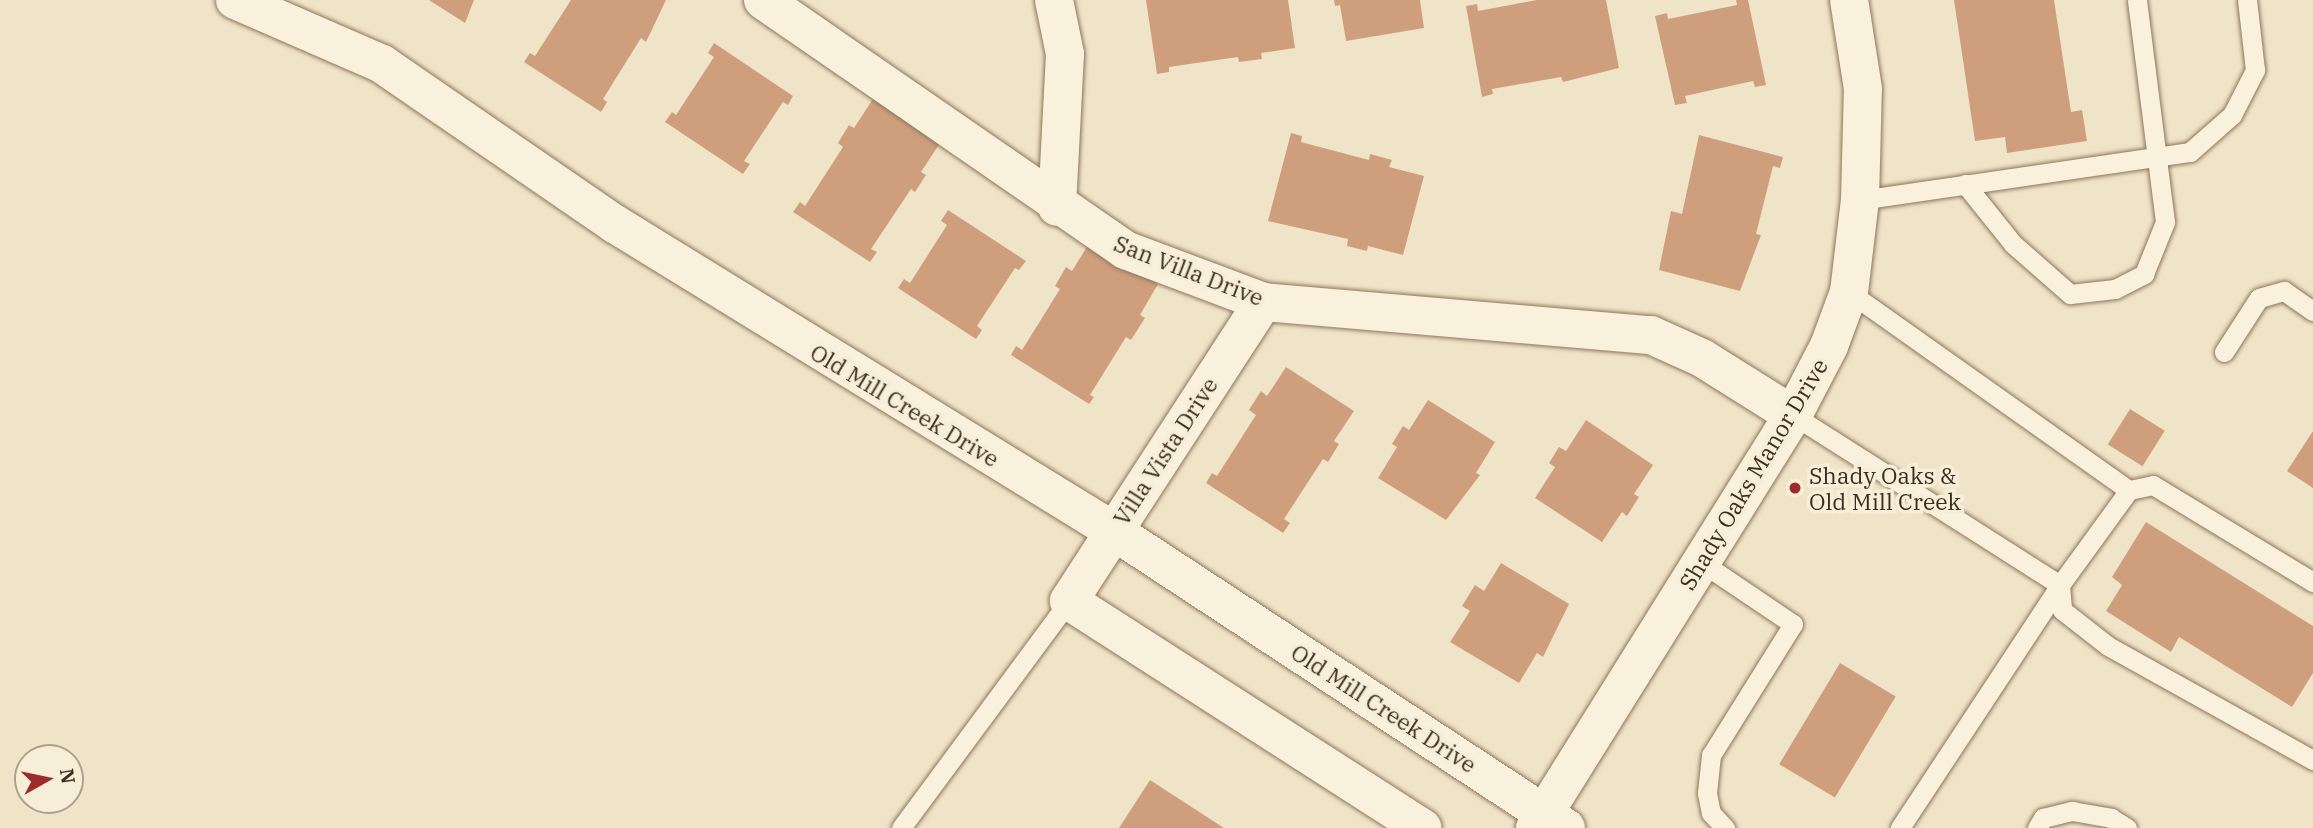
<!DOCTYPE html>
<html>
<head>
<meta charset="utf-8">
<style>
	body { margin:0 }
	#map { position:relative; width:2313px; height:828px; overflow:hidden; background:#f0e4c8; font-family:"IBM Plex Serif",serif }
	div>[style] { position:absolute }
	.building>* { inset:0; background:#cf9f7d; transform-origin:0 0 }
	.roads { filter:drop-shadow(0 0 2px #8d765c) drop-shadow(0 0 2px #8d765c) }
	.lane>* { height:19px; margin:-9.5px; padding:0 9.5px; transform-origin:9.5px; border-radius:9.5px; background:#faf1dc }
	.street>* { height:38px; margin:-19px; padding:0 19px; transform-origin:19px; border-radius:19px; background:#faf1dc }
	.dots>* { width:19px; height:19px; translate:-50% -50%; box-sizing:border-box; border:4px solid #f7eed8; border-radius:50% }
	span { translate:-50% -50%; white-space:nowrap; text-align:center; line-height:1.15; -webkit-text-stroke:7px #f7eed8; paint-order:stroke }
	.street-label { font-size:23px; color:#3d2e20 }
	.poi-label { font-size:23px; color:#3d2e20 }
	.left { translate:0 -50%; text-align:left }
	.north { position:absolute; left:14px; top:744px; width:70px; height:70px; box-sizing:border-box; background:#f7eed8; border:2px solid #ada18e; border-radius:50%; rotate:81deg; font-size:19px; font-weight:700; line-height:28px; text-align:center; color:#3d2e20 }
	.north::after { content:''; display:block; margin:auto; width:24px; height:32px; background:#9e2a2b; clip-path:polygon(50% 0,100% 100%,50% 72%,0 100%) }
</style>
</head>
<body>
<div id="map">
	<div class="building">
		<div style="clip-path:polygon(429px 0,474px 0,465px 23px)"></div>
		<div style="clip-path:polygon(571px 0,666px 0,646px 42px,641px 38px,603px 99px,607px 102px,601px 112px,524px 62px,530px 53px,535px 56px)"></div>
		<div style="clip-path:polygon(1146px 0,1288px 0,1295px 48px,1261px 53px,1262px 59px,1239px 62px,1238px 57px,1169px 67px,1169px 72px,1157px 74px)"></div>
		<div style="clip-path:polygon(1334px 0,1420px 0,1424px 28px,1346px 41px,1340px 5px,1335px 6px)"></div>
		<div style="clip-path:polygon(1537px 0,1606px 0,1619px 68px,1563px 82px,1561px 77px,1492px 89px,1493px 94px,1482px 97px,1466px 6px,1477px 4px,1478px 11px)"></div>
		<div style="clip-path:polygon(1736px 0,1748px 0,1766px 85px,1755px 87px,1753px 81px,1685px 96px,1687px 103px,1675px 105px,1655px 16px,1667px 13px,1668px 19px,1737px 5px)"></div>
		<div style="clip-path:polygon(1954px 0,2054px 0,2071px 112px,2082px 110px,2087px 141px,2007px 153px,2005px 137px,1975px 141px)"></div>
		<div style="clip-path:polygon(714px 43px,793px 96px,788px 105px,783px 102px,744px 161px,750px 164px,743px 174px,665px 122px,672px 112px,676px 115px,714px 57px,708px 53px)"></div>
		<div style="clip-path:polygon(873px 99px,940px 143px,921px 172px,926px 175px,915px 192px,911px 189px,871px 249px,877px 252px,870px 262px,793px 212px,800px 202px,805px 206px,843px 147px,838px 143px,849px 125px,854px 128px)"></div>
		<div style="clip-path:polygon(1291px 133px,1302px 136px,1301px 142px,1369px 160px,1370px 154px,1392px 160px,1389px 167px,1424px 176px,1403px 255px,1368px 246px,1367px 251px,1347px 246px,1348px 239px,1268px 221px)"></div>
		<div style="clip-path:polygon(1699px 135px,1783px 157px,1780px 168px,1773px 166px,1756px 234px,1761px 235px,1740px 291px,1659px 270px,1671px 211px,1682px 214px)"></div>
		<div style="clip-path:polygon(948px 210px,1026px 261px,1019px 270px,1015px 268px,977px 326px,982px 330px,976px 339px,898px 288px,904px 279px,910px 283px,947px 225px,941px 221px)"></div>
		<div style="clip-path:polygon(1090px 242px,1158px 284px,1140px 315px,1145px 318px,1131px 340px,1126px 337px,1090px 395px,1094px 397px,1089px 404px,1011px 355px,1016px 346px,1022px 350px,1060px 289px,1055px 286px,1066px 267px,1072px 271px)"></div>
		<div style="clip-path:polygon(1286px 367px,1354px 411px,1334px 441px,1339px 444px,1328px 462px,1323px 459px,1284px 519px,1290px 523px,1283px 533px,1206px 483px,1212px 473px,1217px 476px,1256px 415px,1249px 410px,1261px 391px,1267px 396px)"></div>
		<div style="clip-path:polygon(1428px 400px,1495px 442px,1476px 473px,1480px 475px,1446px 520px,1378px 478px,1397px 447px,1392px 444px,1403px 426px,1409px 430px)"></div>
		<div style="left:2130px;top:409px;width:41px;height:42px;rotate:32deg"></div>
		<div style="clip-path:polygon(1586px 420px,1653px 465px,1634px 494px,1639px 497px,1627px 516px,1622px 512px,1602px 542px,1535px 498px,1555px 467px,1549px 463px,1559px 447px,1566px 451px)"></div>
		<div style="clip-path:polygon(2313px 431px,2313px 488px,2287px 471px)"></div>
		<div style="clip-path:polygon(2146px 522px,2313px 626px,2313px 673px,2292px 707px,2179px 637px,2171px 652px,2106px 611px,2122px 585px,2112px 577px)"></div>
		<div style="clip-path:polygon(1501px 563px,1569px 604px,1543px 657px,1537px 653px,1519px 683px,1450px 642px,1470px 611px,1462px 606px,1475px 585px,1484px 591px)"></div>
		<div style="left:1840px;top:663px;width:65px;height:118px;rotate:31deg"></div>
		<div style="clip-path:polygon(1150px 780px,1224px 828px,1119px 828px)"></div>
	</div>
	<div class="roads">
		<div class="lane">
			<div style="left:1965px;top:184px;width:77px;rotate:51.3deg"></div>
			<div style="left:2013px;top:244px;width:76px;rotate:41.3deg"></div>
			<div style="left:2070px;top:294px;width:45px;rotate:-6.3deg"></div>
			<div style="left:2115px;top:289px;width:33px;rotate:-27deg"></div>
			<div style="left:2144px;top:274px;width:56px;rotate:-68deg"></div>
			<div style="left:2165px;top:222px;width:224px;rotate:-97.2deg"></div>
			<div style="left:1860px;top:200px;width:333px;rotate:-8.3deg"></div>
			<div style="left:2190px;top:152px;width:56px;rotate:-41.4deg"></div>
			<div style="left:2232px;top:115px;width:51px;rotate:-62.9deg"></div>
			<div style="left:2255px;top:70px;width:70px;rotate:-96.5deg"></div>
			<div style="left:1849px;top:292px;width:343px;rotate:35.3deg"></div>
			<div style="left:2224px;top:352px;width:64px;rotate:-57.1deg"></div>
			<div style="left:2259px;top:298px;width:26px;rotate:-16deg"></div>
			<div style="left:2284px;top:291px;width:35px;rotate:35deg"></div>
			<div style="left:1793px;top:415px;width:317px;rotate:32.5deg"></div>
			<div style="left:2060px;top:585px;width:291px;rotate:123.4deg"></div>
			<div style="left:1701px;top:562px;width:111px;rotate:34deg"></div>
			<div style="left:1793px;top:624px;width:155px;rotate:122deg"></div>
			<div style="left:1711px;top:755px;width:38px;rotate:96deg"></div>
			<div style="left:1707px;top:793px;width:20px;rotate:79deg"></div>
			<div style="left:1711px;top:813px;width:21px;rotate:47deg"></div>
			<div style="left:2313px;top:582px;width:187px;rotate:-148.8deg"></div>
			<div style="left:2153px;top:485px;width:25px;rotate:168deg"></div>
			<div style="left:2129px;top:490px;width:117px;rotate:126deg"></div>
			<div style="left:2060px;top:585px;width:25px;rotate:85deg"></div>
			<div style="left:2062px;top:610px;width:58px;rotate:38deg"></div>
			<div style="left:2108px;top:646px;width:235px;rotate:29.1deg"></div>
			<div style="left:901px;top:828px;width:282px;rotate:-53.5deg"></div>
			<div style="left:2037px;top:828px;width:12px;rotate:-59deg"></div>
			<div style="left:2043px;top:818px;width:30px;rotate:-14deg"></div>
			<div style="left:2072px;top:811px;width:40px;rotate:10deg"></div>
			<div style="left:2111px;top:818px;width:19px;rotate:32deg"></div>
		</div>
		<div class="street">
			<div style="left:235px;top:0;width:160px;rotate:23.5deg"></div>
			<div style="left:382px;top:64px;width:283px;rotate:34.5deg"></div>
			<div style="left:615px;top:224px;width:584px;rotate:31.62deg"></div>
			<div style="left:1112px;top:530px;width:543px;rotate:33.28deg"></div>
			<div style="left:763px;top:0;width:440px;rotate:34.6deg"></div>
			<div style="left:1125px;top:250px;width:147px;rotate:20.6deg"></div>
			<div style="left:1263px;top:302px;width:389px;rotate:4.9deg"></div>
			<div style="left:1651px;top:335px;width:56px;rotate:24.3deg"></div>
			<div style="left:1702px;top:358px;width:107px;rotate:32.1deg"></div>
			<div style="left:1054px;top:0;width:55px;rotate:78.5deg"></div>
			<div style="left:1065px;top:54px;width:153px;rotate:93deg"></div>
			<div style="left:1263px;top:302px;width:356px;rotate:123deg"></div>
			<div style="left:1069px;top:601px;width:420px;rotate:32.7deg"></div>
			<div style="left:1535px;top:828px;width:487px;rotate:-58deg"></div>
			<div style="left:1793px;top:415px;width:78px;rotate:-62.4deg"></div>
			<div style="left:1829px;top:346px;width:58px;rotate:-69.7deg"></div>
			<div style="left:1849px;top:292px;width:93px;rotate:-83.2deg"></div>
			<div style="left:1860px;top:200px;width:111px;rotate:-88.5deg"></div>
			<div style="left:1863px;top:89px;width:90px;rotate:-98.9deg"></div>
		</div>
	</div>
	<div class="dots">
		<div style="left:1795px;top:488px;background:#9e2a2b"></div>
	</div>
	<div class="street-label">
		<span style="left:1189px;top:270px;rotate:21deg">San Villa Drive</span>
		<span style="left:905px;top:405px;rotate:31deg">Old Mill Creek Drive</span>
		<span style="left:1165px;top:451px;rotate:-57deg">Villa Vista Drive</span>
		<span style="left:1753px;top:474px;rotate:-59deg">Shady Oaks Manor Drive</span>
		<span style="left:1384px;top:708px;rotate:33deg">Old Mill Creek Drive</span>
	</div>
	<div class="poi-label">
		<span class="left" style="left:1809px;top:488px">Shady Oaks &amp;<br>Old Mill Creek</span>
	</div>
	<div class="north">N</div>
</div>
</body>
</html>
